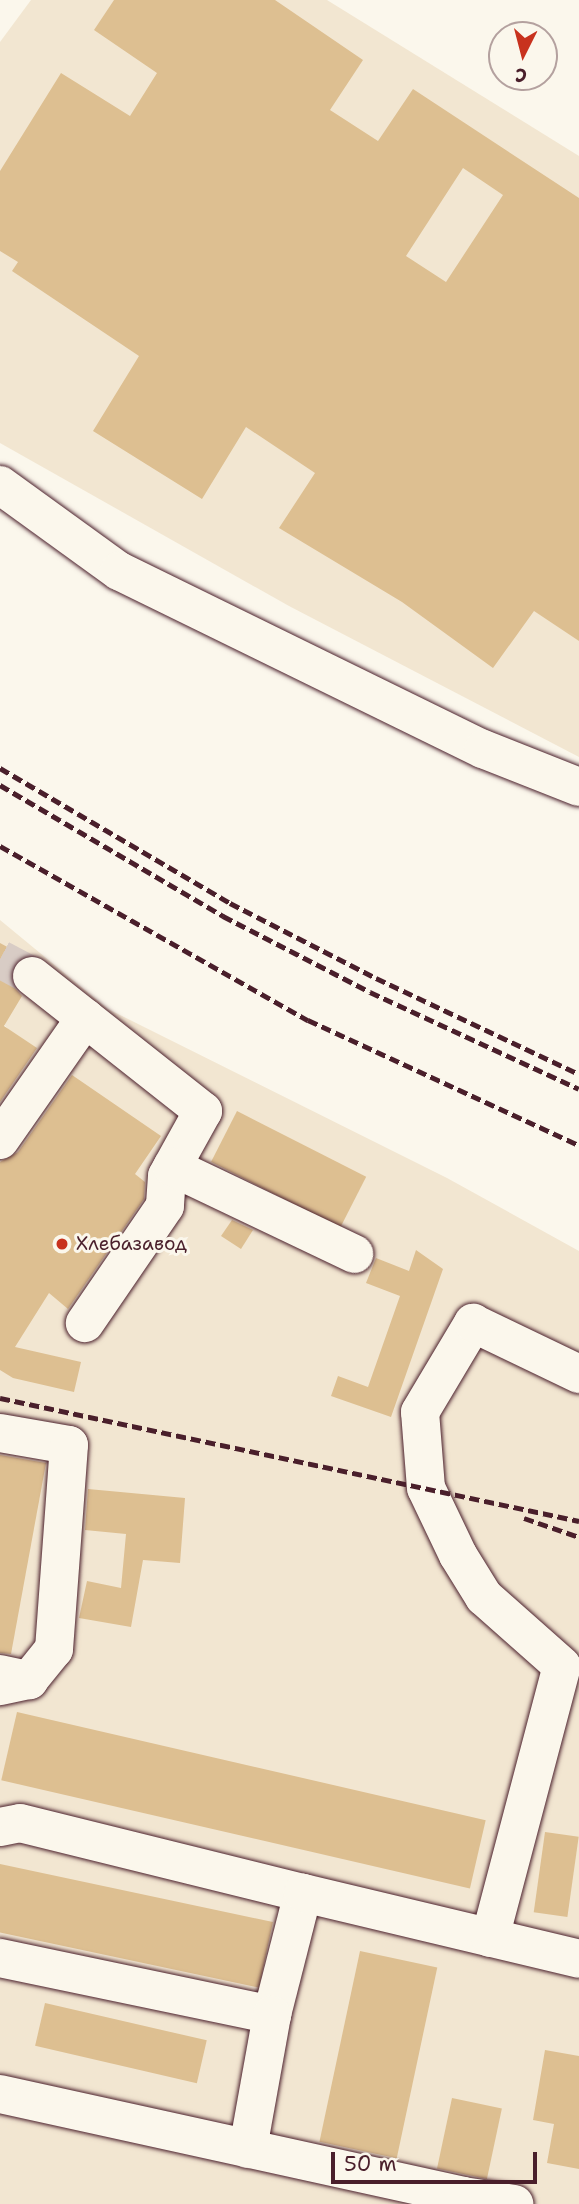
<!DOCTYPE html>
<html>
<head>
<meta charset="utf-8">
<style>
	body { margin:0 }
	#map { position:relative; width:579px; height:2204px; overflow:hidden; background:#fbf7ec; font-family:"Shantell Sans",sans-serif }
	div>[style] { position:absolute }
	.built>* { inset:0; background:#f2e6d1 }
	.building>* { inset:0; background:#ddbf91; transform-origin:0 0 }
	.minor-tunnel>* { height:38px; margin-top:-19px; transform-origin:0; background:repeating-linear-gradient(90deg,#d8ccc5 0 38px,transparent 0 57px) }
	.roads { filter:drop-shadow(0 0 2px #4a1f2b) drop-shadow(0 0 2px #4a1f2b) }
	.minor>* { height:38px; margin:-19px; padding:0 19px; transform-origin:19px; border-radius:19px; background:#fbf7ec }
	.rail>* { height:5px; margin-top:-2.5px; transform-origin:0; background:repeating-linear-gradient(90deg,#4a1f2b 0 10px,transparent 0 15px) }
	.dots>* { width:19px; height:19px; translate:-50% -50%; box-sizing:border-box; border:4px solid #fbf7ec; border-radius:50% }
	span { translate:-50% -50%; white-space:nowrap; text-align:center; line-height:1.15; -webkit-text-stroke:6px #fbf7ec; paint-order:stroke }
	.poi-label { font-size:19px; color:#4a1f2b }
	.left { translate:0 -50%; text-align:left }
	.north { position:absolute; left:488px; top:21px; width:70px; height:70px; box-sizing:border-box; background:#fbf7ec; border:2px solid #b4a19f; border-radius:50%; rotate:186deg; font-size:19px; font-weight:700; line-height:28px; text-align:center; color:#4a1f2b }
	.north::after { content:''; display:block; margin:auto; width:24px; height:32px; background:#c8321e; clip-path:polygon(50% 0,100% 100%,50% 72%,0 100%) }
	.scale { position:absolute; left:331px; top:2152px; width:206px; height:32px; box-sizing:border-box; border:4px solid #4a1f2b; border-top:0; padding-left:9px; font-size:21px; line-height:24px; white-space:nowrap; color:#4a1f2b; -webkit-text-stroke:5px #fbf7ec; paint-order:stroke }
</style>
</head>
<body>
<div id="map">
	<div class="built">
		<div style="clip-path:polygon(31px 0,327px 0,579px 156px,579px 757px,289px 606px,0 443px,0 42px)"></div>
		<div style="clip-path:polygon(0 920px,108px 1009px,447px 1178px,579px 1251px,579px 2204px,0 2204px,0 1040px,8px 1029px,0 1020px)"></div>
	</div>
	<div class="building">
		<div style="clip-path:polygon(evenodd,114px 0,275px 0,363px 60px,330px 110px,378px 141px,413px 89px,579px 198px,579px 641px,534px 611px,493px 668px,402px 602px,279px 528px,315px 473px,246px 427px,202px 499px,93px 431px,139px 356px,12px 271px,18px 262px,0 251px,0 171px,61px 73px,130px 116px,157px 73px,94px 30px,114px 0,463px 168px,503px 195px,446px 282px,406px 256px,463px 168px)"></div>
		<div style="clip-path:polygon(0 943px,24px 956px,11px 972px,12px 985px,22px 996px,4px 1026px,37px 1048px,0 1102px)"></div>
		<div style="clip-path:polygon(72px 1075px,161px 1136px,135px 1174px,145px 1182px,144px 1199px,68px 1309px,49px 1293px,15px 1347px,81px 1362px,74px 1392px,13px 1378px,0 1370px,0 1162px,18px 1152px)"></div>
		<div style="left:237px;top:1111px;width:145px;height:57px;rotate:27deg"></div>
		<div style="clip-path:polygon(232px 1220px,253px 1230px,241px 1249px,221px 1236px)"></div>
		<div style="clip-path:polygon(416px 1250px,443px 1269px,391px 1417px,331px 1396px,338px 1376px,368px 1387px,400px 1296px,366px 1283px,376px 1258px,409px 1271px)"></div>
		<div style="clip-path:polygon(0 1455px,46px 1463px,11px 1654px,0 1653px)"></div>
		<div style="clip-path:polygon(88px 1489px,185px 1498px,180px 1563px,143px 1560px,131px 1627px,79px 1618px,87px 1581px,121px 1588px,126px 1534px,85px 1530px)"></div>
		<div style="left:17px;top:1712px;width:481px;height:70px;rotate:13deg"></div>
		<div style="left:545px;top:1832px;width:34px;height:81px;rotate:8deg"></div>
		<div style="left:0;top:1864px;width:279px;height:67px;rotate:12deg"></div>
		<div style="left:360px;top:1951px;width:79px;height:195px;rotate:12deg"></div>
		<div style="left:45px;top:2003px;width:166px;height:44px;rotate:13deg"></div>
		<div style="clip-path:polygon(545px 2050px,579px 2056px,579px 2169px,547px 2163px,554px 2124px,533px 2120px)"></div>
		<div style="left:452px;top:2098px;width:51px;height:72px;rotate:12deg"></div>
	</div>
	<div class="minor-tunnel">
		<div style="left:0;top:959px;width:36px;rotate:28deg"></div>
	</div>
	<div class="roads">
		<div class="minor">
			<div style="left:0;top:485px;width:147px;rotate:35.9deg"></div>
			<div style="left:119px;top:571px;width:405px;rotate:26.1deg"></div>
			<div style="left:483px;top:749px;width:103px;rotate:21.6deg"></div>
			<div style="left:32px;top:976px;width:218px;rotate:38.3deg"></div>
			<div style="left:203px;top:1111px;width:74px;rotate:119deg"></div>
			<div style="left:167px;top:1176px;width:30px;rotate:94deg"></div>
			<div style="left:165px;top:1206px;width:142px;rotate:124.4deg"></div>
			<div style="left:0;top:1140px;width:149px;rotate:-55.1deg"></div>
			<div style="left:172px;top:1167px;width:202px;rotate:25.5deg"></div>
			<div style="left:0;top:1433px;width:70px;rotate:9.9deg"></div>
			<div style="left:69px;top:1445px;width:205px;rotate:94.2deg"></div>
			<div style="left:54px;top:1649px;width:40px;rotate:129deg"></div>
			<div style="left:0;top:1674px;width:30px;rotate:12deg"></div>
			<div style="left:29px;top:1680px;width:30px;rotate:168deg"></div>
			<div style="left:0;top:1827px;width:20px;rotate:-11deg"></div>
			<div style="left:20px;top:1823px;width:292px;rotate:13.9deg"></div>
			<div style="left:303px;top:1893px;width:126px;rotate:104.3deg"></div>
			<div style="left:303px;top:1893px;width:284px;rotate:13.4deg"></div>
			<div style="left:490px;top:1938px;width:281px;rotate:-75.2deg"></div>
			<div style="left:562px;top:1666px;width:104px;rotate:-138.5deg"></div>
			<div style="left:484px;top:1597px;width:49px;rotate:-121.8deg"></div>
			<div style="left:458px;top:1555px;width:74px;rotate:-115.5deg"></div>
			<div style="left:426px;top:1488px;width:76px;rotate:-94.5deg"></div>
			<div style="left:420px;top:1412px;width:104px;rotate:-59.2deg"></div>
			<div style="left:473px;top:1323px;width:118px;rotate:25.7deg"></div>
			<div style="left:0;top:1958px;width:278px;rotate:11.8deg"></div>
			<div style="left:272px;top:2015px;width:136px;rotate:100.2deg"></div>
			<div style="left:0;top:2094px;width:474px;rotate:12.4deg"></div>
			<div style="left:462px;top:2204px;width:8px;rotate:-83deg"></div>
			<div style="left:463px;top:2196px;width:52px;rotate:8.9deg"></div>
		</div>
	</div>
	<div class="rail">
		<div style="left:0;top:768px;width:267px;rotate:30.4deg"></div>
		<div style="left:230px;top:903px;width:164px;rotate:27.2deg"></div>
		<div style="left:376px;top:978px;width:225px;rotate:25.3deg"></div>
		<div style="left:0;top:785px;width:259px;rotate:30.4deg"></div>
		<div style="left:223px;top:916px;width:165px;rotate:27.3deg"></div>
		<div style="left:370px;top:992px;width:230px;rotate:24.9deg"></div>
		<div style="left:0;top:846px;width:354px;rotate:29.5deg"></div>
		<div style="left:308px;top:1020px;width:298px;rotate:24.8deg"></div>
		<div style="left:0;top:1398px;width:592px;rotate:11.99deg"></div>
		<div style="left:524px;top:1518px;width:58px;rotate:19.1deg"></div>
	</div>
	<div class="dots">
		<div style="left:62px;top:1244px;background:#c8321e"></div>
	</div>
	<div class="poi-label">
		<span class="left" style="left:76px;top:1244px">Хлебазавод</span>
	</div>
	<div class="north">С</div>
	<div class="scale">50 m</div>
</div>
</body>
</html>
